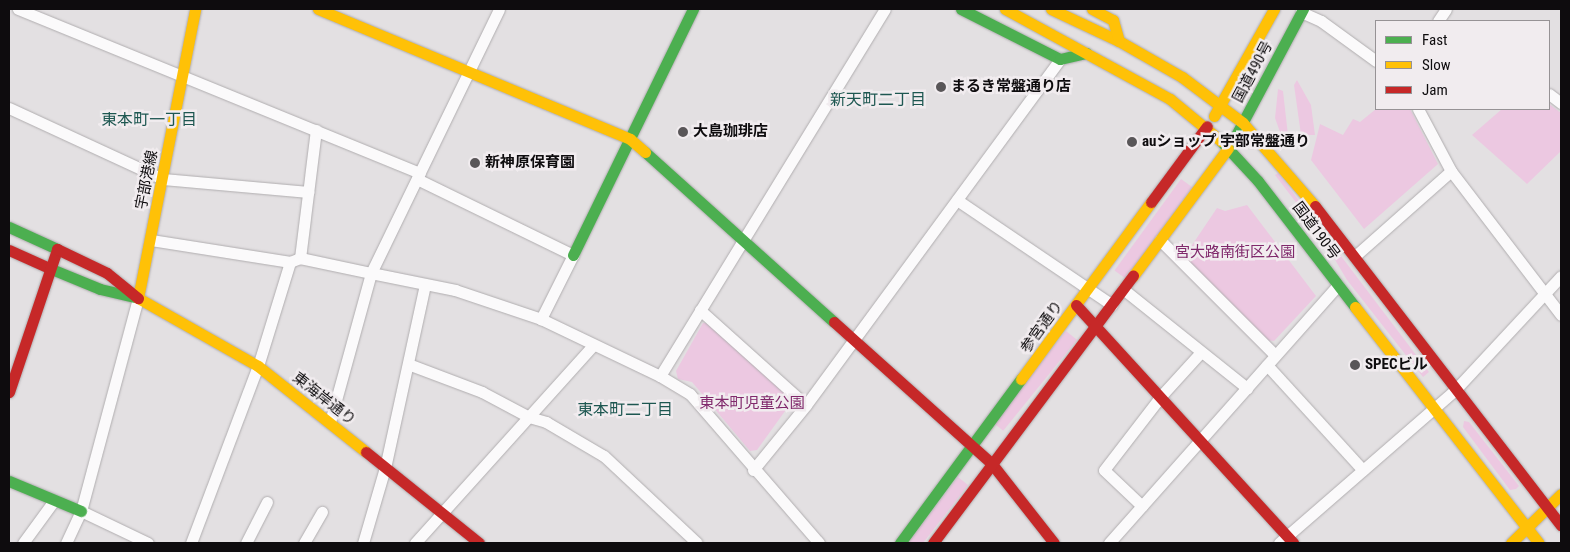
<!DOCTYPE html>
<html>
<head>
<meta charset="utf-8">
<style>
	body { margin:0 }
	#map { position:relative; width:1570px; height:552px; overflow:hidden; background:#e3e0e2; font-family:"Roboto Condensed","Noto Sans JP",sans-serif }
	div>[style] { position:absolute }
	.green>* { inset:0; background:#ecc8e1; transform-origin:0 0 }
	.roads { filter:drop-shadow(0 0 1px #b0adaf) drop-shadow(0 0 1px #b0adaf) }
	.street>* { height:11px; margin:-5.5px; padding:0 5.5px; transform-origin:5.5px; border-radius:5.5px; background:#fbfafb }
	.fast>* { height:11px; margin:-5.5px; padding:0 5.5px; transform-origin:5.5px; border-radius:5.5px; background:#4caf50 }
	.slow>* { height:11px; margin:-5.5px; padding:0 5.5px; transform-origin:5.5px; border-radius:5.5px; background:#ffc107 }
	.jam>* { height:11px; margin:-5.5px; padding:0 5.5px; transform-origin:5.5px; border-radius:5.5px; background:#c62828 }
	.dots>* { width:14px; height:14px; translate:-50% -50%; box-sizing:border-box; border:2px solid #f1ecef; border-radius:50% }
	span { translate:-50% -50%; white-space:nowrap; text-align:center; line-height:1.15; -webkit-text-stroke:5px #f1ecef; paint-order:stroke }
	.street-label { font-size:15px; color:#0e0c0e }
	.poi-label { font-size:15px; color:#0e0c0e; font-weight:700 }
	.left { translate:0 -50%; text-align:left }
	.park-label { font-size:15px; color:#80296c }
	.neighbourhood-label { font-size:16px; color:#1e5751 }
	.frame { position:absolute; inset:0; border:10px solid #0e0c0e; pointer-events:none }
	.legend { position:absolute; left:1375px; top:20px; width:175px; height:90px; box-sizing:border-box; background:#f1ecef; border:1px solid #969295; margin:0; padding:6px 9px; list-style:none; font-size:15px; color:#0e0c0e }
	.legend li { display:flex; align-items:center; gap:10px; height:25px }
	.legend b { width:25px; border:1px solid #969295 }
</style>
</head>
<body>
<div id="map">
	<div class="green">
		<div style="clip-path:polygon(1297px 80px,1311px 105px,1315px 135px,1301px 135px,1294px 85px)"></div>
		<div style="clip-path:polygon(1278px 89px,1283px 91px,1289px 144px,1286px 149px,1275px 118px)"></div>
		<div style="clip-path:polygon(1549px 104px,1561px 113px,1561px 151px,1527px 184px,1472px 135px,1502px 109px,1549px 109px)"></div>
		<div style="clip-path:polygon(1376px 109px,1410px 109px,1438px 164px,1364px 229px,1311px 160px,1320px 124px,1343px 135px,1353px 119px,1360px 122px)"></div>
		<div style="clip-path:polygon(1278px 173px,1429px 372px,1423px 377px,1347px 280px,1318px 231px,1275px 175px)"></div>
		<div style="left:1181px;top:179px;width:14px;height:113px;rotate:36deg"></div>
		<div style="clip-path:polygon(1247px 205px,1316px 296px,1274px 341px,1265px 340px,1184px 257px,1217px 208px,1225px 211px)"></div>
		<div style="clip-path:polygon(703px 323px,710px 323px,793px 400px,757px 450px,750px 451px,692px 382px,678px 379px,676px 371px)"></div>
		<div style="left:1066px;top:331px;width:14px;height:117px;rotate:39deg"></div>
		<div style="clip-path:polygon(1464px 421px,1469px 422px,1519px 486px,1516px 489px,1510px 490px,1463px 427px)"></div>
		<div style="clip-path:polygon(958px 477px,968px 485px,923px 543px,908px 543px)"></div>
	</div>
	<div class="roads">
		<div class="street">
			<div style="left:18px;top:9px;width:434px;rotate:22.2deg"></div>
			<div style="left:1301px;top:12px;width:22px;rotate:24deg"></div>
			<div style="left:1321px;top:21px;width:68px;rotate:36deg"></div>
			<div style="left:1438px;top:21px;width:14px;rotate:-56deg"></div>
			<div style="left:1549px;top:94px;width:15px;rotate:37deg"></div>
			<div style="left:9px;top:108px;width:170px;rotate:24.8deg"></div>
			<div style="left:163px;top:179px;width:146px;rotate:5.1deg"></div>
			<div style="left:1418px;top:109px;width:70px;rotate:62deg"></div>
			<div style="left:1451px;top:171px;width:181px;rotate:52.6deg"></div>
			<div style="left:417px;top:179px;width:174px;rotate:26deg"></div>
			<div style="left:573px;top:255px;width:72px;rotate:116.6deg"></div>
			<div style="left:957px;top:200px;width:187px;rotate:34.1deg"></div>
			<div style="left:151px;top:240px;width:141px;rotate:9deg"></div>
			<div style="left:290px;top:262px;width:11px;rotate:-22deg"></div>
			<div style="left:300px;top:258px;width:73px;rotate:11.9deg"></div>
			<div style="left:371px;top:273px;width:86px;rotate:11.4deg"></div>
			<div style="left:455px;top:290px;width:91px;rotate:18.6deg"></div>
			<div style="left:541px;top:319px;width:132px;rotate:25.6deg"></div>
			<div style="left:660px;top:376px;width:35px;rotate:31deg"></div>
			<div style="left:690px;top:394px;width:197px;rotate:49.1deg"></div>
			<div style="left:1160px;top:240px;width:163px;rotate:45deg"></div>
			<div style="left:1355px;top:256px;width:128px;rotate:-41.5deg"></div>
			<div style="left:300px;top:258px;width:129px;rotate:-82.9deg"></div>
			<div style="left:1123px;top:289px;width:159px;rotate:38.6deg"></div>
			<div style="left:700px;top:310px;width:142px;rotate:41.9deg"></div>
			<div style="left:408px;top:364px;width:79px;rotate:20.7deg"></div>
			<div style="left:482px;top:392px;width:53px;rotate:28deg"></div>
			<div style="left:529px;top:417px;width:18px;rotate:16deg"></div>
			<div style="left:546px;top:422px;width:67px;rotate:30.4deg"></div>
			<div style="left:604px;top:456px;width:127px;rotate:43.1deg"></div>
			<div style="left:1267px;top:365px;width:142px;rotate:47.6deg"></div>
			<div style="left:660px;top:376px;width:430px;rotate:-58.5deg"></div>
			<div style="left:330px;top:422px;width:155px;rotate:-74.6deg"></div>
			<div style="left:371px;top:273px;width:293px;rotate:-64.1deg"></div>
			<div style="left:753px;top:470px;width:84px;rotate:-50.8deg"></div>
			<div style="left:806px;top:405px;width:429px;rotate:-53.7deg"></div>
			<div style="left:1142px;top:506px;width:52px;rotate:-136.5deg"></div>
			<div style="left:1104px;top:470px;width:93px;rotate:-52.4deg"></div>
			<div style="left:1161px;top:396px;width:59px;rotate:-47.7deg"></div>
			<div style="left:81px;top:511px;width:74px;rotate:25.5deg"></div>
			<div style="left:23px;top:543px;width:51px;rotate:-53.8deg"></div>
			<div style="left:66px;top:543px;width:35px;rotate:-65deg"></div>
			<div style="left:81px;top:511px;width:220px;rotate:-75deg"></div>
			<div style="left:191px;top:543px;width:189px;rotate:-69.3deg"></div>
			<div style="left:258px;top:366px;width:109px;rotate:-72.9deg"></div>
			<div style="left:246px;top:543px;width:46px;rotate:-62.9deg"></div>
			<div style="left:304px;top:543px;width:36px;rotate:-60deg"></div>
			<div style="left:363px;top:543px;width:78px;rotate:-73.7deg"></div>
			<div style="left:385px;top:468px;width:187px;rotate:-77.7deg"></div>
			<div style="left:415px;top:543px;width:266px;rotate:-48deg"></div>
			<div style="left:1109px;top:543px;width:345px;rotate:-48.4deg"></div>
			<div style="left:1279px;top:543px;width:235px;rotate:-41deg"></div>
			<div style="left:1456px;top:389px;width:154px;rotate:-47.1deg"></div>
		</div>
		<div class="fast">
			<div style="left:961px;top:9px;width:111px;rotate:26.8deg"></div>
			<div style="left:1060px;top:59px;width:27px;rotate:-13deg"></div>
			<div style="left:1236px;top:135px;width:143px;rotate:-62deg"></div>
			<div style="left:1221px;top:141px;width:54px;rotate:47.2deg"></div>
			<div style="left:1258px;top:181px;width:159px;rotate:52.4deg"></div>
			<div style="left:645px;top:152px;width:254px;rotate:42deg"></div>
			<div style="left:9px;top:227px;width:53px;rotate:24.6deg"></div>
			<div style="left:573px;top:255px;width:274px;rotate:-64deg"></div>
			<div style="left:49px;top:268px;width:55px;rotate:22.4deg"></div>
			<div style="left:100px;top:289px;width:35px;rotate:13deg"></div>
			<div style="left:9px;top:481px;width:78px;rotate:22.6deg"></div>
			<div style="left:900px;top:543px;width:204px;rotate:-53.6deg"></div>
		</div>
		<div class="slow">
			<div style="left:318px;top:9px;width:338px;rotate:22.6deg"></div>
			<div style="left:630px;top:139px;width:20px;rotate:41deg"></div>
			<div style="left:1005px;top:9px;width:188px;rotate:28.6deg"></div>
			<div style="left:1170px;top:99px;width:66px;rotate:39.5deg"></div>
			<div style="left:1051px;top:9px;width:75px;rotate:25.2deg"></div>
			<div style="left:1119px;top:41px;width:73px;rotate:29.7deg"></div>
			<div style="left:1182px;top:77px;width:76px;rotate:37deg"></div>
			<div style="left:1243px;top:123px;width:110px;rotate:49.1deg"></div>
			<div style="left:1092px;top:9px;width:24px;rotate:28deg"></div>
			<div style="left:1113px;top:20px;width:22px;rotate:74deg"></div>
			<div style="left:1214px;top:116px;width:123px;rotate:-60.7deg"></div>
			<div style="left:1133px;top:276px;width:159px;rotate:-53.4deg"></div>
			<div style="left:138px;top:298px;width:138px;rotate:29.5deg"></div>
			<div style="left:258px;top:366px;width:138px;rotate:38.5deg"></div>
			<div style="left:138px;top:298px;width:295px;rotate:-78.8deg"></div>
			<div style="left:1355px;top:307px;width:299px;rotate:52.1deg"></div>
			<div style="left:1021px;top:379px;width:220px;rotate:-53.7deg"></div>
			<div style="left:1511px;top:543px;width:70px;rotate:-44.4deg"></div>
		</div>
		<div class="jam">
			<div style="left:1151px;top:202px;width:94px;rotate:-53.6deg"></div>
			<div style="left:1315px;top:206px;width:403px;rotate:52.4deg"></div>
			<div style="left:9px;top:250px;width:44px;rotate:24.2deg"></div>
			<div style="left:1076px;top:305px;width:322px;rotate:47.6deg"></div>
			<div style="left:834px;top:322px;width:212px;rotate:41.9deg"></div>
			<div style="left:992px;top:464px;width:100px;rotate:51.9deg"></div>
			<div style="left:9px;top:392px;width:151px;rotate:-71.4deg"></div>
			<div style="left:57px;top:249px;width:55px;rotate:25.6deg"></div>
			<div style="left:107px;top:273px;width:40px;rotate:39deg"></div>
			<div style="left:366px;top:452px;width:145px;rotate:38.8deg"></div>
			<div style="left:933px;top:543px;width:334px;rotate:-53.2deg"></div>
		</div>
	</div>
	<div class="dots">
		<div style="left:941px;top:87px;background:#595658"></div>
		<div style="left:683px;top:132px;background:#595658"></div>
		<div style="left:1132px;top:142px;background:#595658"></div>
		<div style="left:475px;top:163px;background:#595658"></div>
		<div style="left:1355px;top:365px;background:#595658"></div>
	</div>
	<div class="street-label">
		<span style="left:1253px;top:72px;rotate:-62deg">国道490号</span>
		<span style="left:147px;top:180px;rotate:-79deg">宇部港線</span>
		<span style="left:1316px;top:231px;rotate:53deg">国道190号</span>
		<span style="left:1042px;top:327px;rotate:-54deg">参宮通り</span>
		<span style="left:324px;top:399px;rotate:38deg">東海岸通り</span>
	</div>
	<div class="poi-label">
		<span class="left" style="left:951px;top:87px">まるき常盤通り店</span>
		<span class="left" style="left:693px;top:132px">大島珈琲店</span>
		<span class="left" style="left:1142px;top:142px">auショップ 宇部常盤通り</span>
		<span class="left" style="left:485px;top:163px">新神原保育園</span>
		<span class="left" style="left:1365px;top:365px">SPECビル</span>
	</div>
	<div class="park-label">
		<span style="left:1235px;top:253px">宮大路南街区公園</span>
		<span style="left:752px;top:404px">東本町児童公園</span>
	</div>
	<div class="neighbourhood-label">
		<span style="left:878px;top:100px">新天町二丁目</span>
		<span style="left:149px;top:120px">東本町一丁目</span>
		<span style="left:625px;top:410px">東本町二丁目</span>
	</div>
	<div class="frame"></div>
	<ul class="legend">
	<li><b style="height:6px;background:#4caf50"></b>Fast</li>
	<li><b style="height:6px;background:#ffc107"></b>Slow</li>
	<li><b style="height:6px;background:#c62828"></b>Jam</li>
	</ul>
</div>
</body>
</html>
